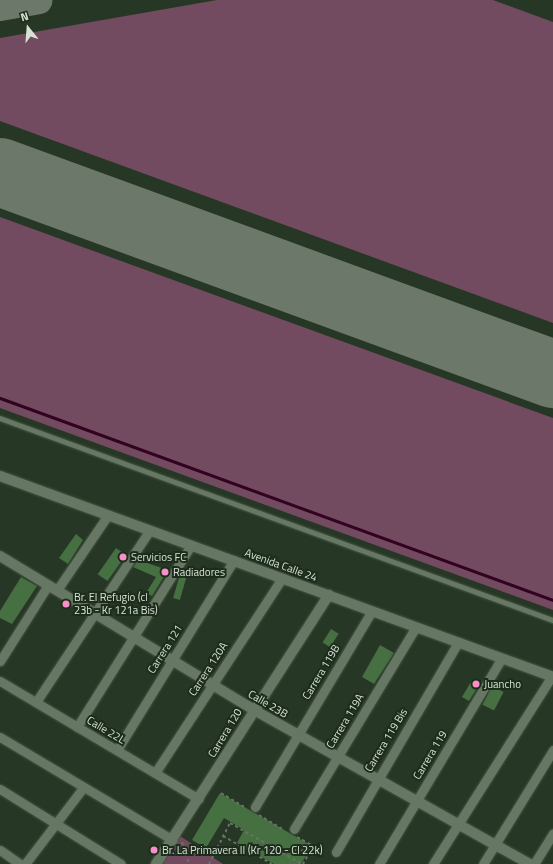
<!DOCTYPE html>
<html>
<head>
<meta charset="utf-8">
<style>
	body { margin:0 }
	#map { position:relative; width:553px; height:864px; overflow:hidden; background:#273725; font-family:"Titillium Web",sans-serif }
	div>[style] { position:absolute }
	.green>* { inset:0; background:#734b60 }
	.stream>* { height:3px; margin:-1.5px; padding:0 1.5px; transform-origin:1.5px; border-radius:1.5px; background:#320220 }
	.taxiway>* { height:27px; margin:-13.5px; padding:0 13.5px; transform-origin:13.5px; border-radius:13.5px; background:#6c796a }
	.runway>* { height:68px; margin:-34px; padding:0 34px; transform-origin:34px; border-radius:34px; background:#6c796a }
	.building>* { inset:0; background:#466f42; transform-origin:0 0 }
	.path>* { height:2px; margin-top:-1px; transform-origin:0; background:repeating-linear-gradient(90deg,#667364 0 3px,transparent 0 6px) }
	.roads { filter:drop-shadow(0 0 1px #475545) drop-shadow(0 0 1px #475545) }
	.lane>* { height:4.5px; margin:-2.25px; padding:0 2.25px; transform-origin:2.25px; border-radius:2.25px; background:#667863 }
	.street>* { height:9px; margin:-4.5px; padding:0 4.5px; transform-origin:4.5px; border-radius:4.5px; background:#667863 }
	.secondary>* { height:10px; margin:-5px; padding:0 5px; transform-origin:5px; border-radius:5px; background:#667863 }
	.dots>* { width:11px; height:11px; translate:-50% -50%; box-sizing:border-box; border:2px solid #1d2d1b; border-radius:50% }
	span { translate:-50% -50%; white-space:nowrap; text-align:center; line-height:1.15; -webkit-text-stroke:4px #1d2d1b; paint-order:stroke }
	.poi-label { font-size:11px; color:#d7e1d6 }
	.left { translate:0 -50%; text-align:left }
	.street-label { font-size:11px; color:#d7e1d6 }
	.north { position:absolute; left:8px; top:8px; width:40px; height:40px; -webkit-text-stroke:3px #1d2d1b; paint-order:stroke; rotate:343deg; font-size:11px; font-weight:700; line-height:16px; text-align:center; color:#d7e1d6 }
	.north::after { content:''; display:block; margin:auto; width:14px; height:18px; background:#d7e1d6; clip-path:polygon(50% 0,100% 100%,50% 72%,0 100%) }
</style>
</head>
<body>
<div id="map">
	<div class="green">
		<div style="clip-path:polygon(217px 0,493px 0,553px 22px,553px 323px,0 121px,0 38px)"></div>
		<div style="clip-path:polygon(0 217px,553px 418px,553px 610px,0 408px)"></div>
		<div style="clip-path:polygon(180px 836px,189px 842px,223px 864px,162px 864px)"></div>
	</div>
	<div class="stream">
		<div style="left:0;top:398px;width:589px;rotate:20.07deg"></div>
	</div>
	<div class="taxiway">
		<div style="left:0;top:7px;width:39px;rotate:-10deg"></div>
	</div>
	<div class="runway">
		<div style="left:0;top:172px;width:589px;rotate:20.07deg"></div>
	</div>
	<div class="building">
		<div style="clip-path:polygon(76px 534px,83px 540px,68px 564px,59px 558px)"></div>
		<div style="left:116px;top:548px;width:12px;height:32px;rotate:35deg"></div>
		<div style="clip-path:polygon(138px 560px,168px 570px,152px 596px,146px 593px,156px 577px,133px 567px)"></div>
		<div style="left:180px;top:574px;width:7px;height:25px;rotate:16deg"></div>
		<div style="clip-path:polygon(21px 577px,37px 586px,12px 624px,0 618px,0 611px)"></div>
		<div style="left:331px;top:629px;width:9px;height:16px;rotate:32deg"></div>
		<div style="clip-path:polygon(380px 645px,394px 653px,374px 684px,362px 677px)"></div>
		<div style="clip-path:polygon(472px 680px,481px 682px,469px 701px,462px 697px)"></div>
		<div style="left:492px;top:686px;width:13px;height:21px;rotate:27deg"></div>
		<div style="clip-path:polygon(220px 793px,312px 846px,301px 864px,274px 864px,237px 843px,244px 830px,224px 818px,206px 848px,192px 840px)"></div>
	</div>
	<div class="path">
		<div style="left:221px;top:793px;width:29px;rotate:31deg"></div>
		<div style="left:259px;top:815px;width:29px;rotate:31deg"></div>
		<div style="left:230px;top:823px;width:83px;rotate:29.7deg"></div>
		<div style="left:223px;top:836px;width:56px;rotate:29.7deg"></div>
		<div style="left:297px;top:837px;width:18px;rotate:29deg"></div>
		<div style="left:313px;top:846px;width:21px;rotate:119deg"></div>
		<div style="left:182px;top:842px;width:23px;rotate:72deg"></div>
		<div style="left:209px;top:864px;width:46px;rotate:-62.9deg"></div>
	</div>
	<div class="roads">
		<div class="lane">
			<div style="left:0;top:418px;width:589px;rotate:20.07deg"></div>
		</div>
		<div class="street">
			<div style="left:57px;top:590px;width:91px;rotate:-55.8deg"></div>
			<div style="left:0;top:661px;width:90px;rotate:-57.7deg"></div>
			<div style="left:0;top:681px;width:231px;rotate:30.7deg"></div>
			<div style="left:36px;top:702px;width:206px;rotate:-56.5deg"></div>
			<div style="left:77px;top:727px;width:215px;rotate:-57.9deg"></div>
			<div style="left:0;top:737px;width:201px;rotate:30.8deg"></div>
			<div style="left:117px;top:750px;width:223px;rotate:-58.4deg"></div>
			<div style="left:155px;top:773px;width:233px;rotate:-56.9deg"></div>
			<div style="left:0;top:789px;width:142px;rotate:31.8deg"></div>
			<div style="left:255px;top:807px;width:228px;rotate:-59.2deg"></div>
			<div style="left:294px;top:829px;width:236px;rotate:-58.9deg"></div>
			<div style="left:0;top:850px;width:24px;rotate:35deg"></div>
			<div style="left:336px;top:852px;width:243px;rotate:-59.8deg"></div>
			<div style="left:25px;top:864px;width:96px;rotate:-52.7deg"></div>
			<div style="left:379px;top:864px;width:240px;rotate:-59.2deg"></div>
			<div style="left:433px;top:864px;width:222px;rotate:-57.7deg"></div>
			<div style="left:483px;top:864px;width:134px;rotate:-58.4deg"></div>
			<div style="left:534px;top:864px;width:36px;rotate:-58deg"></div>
		</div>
		<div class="secondary">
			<div style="left:0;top:476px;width:588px;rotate:19.97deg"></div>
			<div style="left:0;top:556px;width:297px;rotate:31.2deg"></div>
			<div style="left:254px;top:710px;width:315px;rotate:29.2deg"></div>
			<div style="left:156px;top:864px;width:320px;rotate:-57.3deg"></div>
		</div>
	</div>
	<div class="dots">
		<div style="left:123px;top:557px;background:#f98fc9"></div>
		<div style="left:165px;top:572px;background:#f98fc9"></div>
		<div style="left:66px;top:604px;background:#f98fc9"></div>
		<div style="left:476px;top:684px;background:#f98fc9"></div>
		<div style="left:154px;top:850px;background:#f98fc9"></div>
	</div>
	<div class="poi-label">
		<span class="left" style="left:131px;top:557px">Servicios FC</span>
		<span class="left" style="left:173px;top:572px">Radiadores</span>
		<span class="left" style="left:74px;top:604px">Br. El Refugio (cl<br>23b - Kr 121a Bis)</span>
		<span class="left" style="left:484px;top:684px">Juancho</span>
		<span class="left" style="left:162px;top:850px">Br. La Primavera II (Kr 120 - Cl 22k)</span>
	</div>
	<div class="street-label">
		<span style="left:281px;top:565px;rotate:20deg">Avenida Calle 24</span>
		<span style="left:165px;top:649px;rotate:-58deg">Carrera 121</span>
		<span style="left:208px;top:669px;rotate:-57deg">Carrera 120A</span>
		<span style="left:321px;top:672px;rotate:-59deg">Carrera 119B</span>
		<span style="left:268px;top:704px;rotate:30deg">Calle 23B</span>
		<span style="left:345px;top:721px;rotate:-59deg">Carrera 119A</span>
		<span style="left:106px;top:730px;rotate:31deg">Calle 22L</span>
		<span style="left:225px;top:733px;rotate:-59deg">Carrera 120</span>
		<span style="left:386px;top:740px;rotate:-59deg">Carrera 119 Bis</span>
		<span style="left:430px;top:755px;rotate:-59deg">Carrera 119</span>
	</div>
	<div class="north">N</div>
</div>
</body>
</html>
